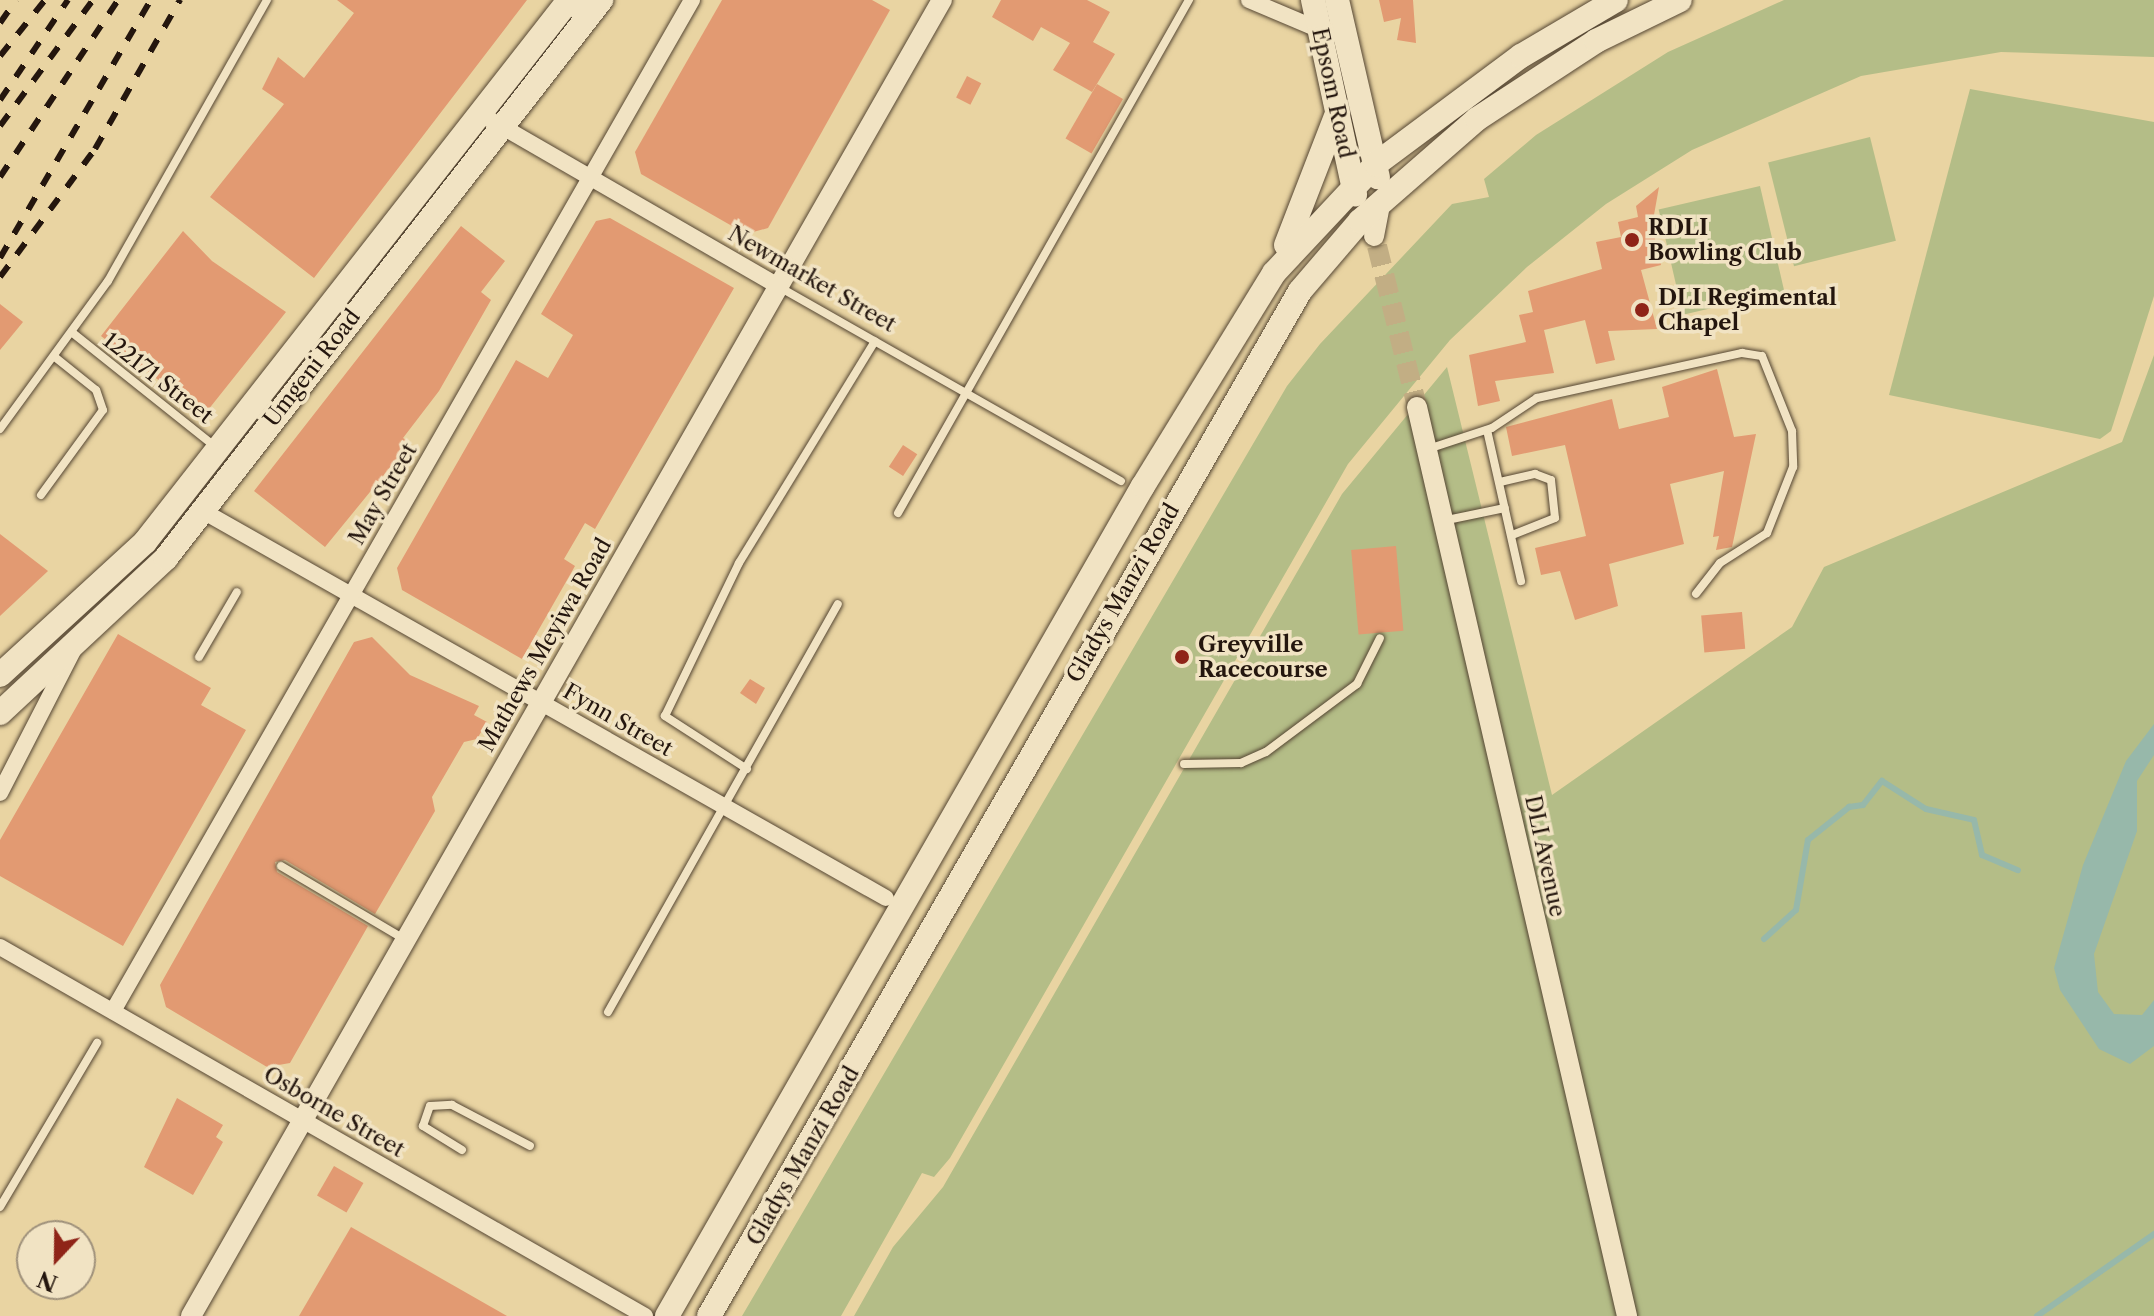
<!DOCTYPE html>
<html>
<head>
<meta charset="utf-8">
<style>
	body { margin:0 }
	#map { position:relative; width:2154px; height:1316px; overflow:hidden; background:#e9d4a2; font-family:"Libre Caslon Text",serif }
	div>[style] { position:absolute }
	.green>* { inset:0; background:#b4bd87; transform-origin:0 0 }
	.water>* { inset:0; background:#97b8aa }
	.stream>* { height:6px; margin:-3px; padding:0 3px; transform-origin:3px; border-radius:3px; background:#97b8aa }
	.building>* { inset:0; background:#e29a72; transform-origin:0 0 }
	.tertiary-tunnel>* { height:20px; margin-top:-10px; transform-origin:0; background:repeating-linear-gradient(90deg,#c2ae84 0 20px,transparent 0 30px) }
	.roads { filter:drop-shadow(0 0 2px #554633) drop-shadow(0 0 2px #554633) }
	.service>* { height:8px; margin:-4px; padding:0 4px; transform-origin:4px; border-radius:4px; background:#f1e3c3 }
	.minor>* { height:16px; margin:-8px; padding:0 8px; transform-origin:8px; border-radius:8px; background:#f1e3c3 }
	.tertiary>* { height:20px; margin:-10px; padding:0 10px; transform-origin:10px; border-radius:10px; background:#f1e3c3 }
	.secondary>* { height:24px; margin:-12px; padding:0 12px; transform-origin:12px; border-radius:12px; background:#f1e3c3 }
	.rail>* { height:6px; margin-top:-3px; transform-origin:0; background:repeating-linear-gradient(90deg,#24160e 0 14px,transparent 0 28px) }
	.dots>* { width:22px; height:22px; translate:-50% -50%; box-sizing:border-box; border:4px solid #f1e3c3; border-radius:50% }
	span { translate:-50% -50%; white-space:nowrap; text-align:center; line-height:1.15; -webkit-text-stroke:7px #f1e3c3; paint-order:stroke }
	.street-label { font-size:22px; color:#24160e }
	.poi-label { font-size:22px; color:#24160e; font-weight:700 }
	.left { translate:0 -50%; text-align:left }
	.north { position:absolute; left:16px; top:1220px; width:80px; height:80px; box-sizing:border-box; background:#f1e3c3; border:2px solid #9f917b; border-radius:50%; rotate:202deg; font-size:22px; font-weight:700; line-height:32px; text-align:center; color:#24160e }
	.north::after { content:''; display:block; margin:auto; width:28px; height:36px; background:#8f2418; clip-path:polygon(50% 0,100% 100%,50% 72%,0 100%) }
</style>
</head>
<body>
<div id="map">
	<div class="green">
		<div style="clip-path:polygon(1784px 0,2154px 0,2154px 57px,2001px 52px,1861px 76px,1692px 150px,1606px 204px,1527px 267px,1450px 340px,1348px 464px,950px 1158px,934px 1177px,922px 1173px,841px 1316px,742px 1316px,1287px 386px,1320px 344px,1452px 204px,1489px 197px,1484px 179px,1536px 135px,1668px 52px)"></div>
		<div style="clip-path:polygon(1970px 89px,2154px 122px,2154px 296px,2111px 431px,2100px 439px,1889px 395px)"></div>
		<div style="left:1870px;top:137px;width:107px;height:105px;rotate:76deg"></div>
		<div style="left:1760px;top:186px;width:108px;height:104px;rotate:77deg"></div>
		<div style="clip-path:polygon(2154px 355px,2154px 1316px,854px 1316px,893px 1247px,943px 1187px,1342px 494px,1447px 367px,1552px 795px,1792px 627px,1824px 567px,2122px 442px)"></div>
	</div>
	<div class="water">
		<div style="clip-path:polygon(2154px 724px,2154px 755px,2137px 781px,2137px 831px,2094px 954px,2098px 992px,2114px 1014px,2142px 1015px,2154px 1000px,2154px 1046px,2130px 1064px,2099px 1049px,2060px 990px,2054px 968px,2083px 865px,2126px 761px)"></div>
	</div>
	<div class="stream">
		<div style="left:1764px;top:939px;width:43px;rotate:-42.2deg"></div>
		<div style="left:1796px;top:910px;width:71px;rotate:-80.3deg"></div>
		<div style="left:1808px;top:840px;width:53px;rotate:-38.8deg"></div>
		<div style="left:1849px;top:807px;width:14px;rotate:-8deg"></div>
		<div style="left:1863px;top:805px;width:31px;rotate:-52deg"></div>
		<div style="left:1882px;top:781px;width:52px;rotate:32.5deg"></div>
		<div style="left:1926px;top:809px;width:49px;rotate:12.9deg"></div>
		<div style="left:1974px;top:820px;width:36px;rotate:77deg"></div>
		<div style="left:1982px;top:855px;width:39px;rotate:23deg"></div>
		<div style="left:2037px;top:1316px;width:143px;rotate:-35deg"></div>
	</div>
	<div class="building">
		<div style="clip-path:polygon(337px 0,527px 0,314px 278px,210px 197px,284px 104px,262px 89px,278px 57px,304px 78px,354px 13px)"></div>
		<div style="clip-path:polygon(722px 0,872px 0,890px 10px,768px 228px,746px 234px,641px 174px,635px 152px)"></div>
		<div style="clip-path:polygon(1001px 0,1087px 0,1110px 12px,1093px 42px,1115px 54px,1092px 92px,1053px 70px,1070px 43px,1041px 27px,1033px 41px,992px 17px)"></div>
		<div style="clip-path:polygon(1379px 0,1413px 0,1416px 43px,1397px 40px,1401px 18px,1384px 22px)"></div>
		<div style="left:967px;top:76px;width:16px;height:24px;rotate:27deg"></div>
		<div style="left:1097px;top:84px;width:30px;height:63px;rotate:30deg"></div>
		<div style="clip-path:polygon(1659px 187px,1652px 226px,1661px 265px,1641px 270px,1657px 329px,1608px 331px,1615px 360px,1596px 364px,1585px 320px,1544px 330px,1554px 373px,1495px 381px,1500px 401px,1478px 406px,1469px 355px,1526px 342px,1519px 315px,1533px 312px,1528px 291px,1602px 269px,1596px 242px,1621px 237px,1618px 222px,1638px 217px,1636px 206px)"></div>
		<div style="clip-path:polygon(610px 218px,734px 288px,595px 529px,585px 523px,564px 559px,575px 566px,522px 659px,402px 590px,397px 568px,516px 360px,548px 378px,573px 335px,541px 314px,596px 221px)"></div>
		<div style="clip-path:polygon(461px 226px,505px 261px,481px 292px,491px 300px,439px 391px,403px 438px,410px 443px,325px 547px,254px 491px)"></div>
		<div style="clip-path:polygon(183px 231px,212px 261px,286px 312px,204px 415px,101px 336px)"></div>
		<div style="clip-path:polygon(0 304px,23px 322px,0 350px)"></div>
		<div style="clip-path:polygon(1717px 369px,1734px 437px,1756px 434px,1732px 547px,1716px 550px,1719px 536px,1713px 537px,1724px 471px,1670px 484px,1684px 544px,1609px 564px,1618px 606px,1575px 620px,1560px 571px,1541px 575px,1535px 548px,1586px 536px,1565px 445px,1512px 456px,1506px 427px,1612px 399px,1619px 429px,1669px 417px,1662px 387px)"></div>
		<div style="left:903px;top:445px;width:17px;height:26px;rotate:33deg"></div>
		<div style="clip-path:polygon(0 534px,48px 571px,0 616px)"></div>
		<div style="left:1396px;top:546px;width:85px;height:45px;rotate:85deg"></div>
		<div style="left:1742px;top:612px;width:37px;height:41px;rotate:85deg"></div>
		<div style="clip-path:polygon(118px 634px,211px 688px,201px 705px,246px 730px,123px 946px,0 876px,0 840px)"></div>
		<div style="clip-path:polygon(372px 637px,410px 675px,479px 706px,474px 715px,487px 722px,477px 739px,464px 742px,432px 797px,435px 811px,375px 914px,285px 860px,275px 862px,277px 872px,368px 926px,290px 1063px,267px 1067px,166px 1007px,160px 985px,354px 642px)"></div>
		<div style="clip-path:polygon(750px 679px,765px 688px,756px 704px,740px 693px)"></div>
		<div style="clip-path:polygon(177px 1098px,223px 1125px,216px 1137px,223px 1142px,193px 1195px,144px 1167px)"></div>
		<div style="left:334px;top:1166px;width:34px;height:34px;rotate:30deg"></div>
		<div style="clip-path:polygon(351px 1227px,507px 1316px,299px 1316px)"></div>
	</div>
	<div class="tertiary-tunnel">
		<div style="left:1377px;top:246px;width:166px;rotate:76deg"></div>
	</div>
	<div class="roads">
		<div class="service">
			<div style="left:781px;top:288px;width:391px;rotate:29.6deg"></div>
			<div style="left:74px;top:334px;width:183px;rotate:38.6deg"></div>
			<div style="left:0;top:429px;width:183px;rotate:-53.9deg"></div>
			<div style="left:108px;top:281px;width:323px;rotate:-60.5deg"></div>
			<div style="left:1487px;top:430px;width:155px;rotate:77.3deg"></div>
			<div style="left:1428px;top:449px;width:67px;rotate:-18.2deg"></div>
			<div style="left:1492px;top:428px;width:54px;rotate:-33.7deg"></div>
			<div style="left:1537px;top:398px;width:210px;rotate:-12.4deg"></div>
			<div style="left:1742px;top:353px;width:20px;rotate:9deg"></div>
			<div style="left:1762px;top:356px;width:81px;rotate:68.2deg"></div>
			<div style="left:1792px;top:431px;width:36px;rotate:88deg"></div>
			<div style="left:1793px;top:467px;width:71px;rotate:111.5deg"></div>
			<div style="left:1767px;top:533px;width:56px;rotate:147.4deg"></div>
			<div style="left:1720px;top:563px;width:39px;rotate:128deg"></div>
			<div style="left:1500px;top:482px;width:36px;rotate:-13deg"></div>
			<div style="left:1535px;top:474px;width:17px;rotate:21deg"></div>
			<div style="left:1551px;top:480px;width:38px;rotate:84deg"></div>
			<div style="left:1555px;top:518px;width:46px;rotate:158.4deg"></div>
			<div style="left:41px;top:495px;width:105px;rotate:-53.9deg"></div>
			<div style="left:103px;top:410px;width:21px;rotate:-109deg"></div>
			<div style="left:96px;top:390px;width:51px;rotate:-141.3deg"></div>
			<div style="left:898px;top:513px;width:590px;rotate:-60.44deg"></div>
			<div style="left:1447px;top:520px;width:59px;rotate:-11.7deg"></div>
			<div style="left:199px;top:657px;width:75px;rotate:-59.7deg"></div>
			<div style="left:1184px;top:764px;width:57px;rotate:-1deg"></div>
			<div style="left:1241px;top:763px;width:27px;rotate:-24deg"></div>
			<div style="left:1266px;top:752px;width:114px;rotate:-36.8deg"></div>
			<div style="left:1357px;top:684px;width:51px;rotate:-63.4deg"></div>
			<div style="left:747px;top:769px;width:98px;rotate:-147.1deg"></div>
			<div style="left:665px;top:716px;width:170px;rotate:-64.2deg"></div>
			<div style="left:739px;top:563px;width:260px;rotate:-58.5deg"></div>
			<div style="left:281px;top:866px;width:143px;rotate:30.7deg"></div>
			<div style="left:608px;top:1012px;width:468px;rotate:-60.6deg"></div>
			<div style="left:462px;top:1150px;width:46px;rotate:-148.4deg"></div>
			<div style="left:423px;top:1126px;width:21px;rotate:-71deg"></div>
			<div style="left:430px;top:1106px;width:22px;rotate:-3deg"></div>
			<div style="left:452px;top:1105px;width:88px;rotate:27.7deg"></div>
			<div style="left:0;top:1207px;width:191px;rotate:-59.4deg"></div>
		</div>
		<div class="minor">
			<div style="left:1249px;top:0;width:77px;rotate:22.9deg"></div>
			<div style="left:482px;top:115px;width:342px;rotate:30deg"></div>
			<div style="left:201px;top:510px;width:787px;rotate:29.53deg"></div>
			<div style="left:0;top:793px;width:160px;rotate:-62.8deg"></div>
			<div style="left:0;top:947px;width:743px;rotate:29.77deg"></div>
			<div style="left:113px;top:1011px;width:1165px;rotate:-60.2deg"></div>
		</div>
		<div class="tertiary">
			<div style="left:1374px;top:236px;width:36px;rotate:-79deg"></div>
			<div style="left:1417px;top:407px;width:933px;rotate:76.99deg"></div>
			<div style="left:191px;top:1316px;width:1515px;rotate:-60.29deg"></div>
		</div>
		<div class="secondary">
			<div style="left:1313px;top:0;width:199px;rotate:77.8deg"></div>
			<div style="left:1337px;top:0;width:182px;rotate:77deg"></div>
			<div style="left:1286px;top:245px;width:138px;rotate:-68.8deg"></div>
			<div style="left:0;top:675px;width:197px;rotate:-42.5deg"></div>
			<div style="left:145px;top:542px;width:688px;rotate:-51.96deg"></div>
			<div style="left:569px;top:0;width:25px;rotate:37deg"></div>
			<div style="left:0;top:713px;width:227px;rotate:-43deg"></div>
			<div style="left:166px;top:558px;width:708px;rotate:-52.06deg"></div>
			<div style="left:667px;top:1316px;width:957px;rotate:-60.17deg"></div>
			<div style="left:1143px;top:486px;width:250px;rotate:-58.4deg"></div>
			<div style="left:1274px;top:273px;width:149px;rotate:-46.9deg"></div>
			<div style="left:1376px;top:164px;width:181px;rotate:-36.7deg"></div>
			<div style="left:1521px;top:56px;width:110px;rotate:-30.5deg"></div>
			<div style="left:709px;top:1316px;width:1183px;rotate:-60.03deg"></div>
			<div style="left:1300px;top:291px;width:92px;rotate:-49.4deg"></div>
			<div style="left:1360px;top:221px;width:155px;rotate:-41.1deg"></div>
			<div style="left:1477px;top:119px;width:142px;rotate:-33.2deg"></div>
			<div style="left:1596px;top:41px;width:93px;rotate:-26deg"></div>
		</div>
	</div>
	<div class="rail">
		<div style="left:0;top:23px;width:28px;rotate:-55deg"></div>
		<div style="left:0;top:56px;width:72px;rotate:-51.2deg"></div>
		<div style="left:0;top:100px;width:121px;rotate:-55.8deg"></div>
		<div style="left:0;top:126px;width:157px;rotate:-53.6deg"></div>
		<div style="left:0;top:177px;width:213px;rotate:-56.3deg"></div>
		<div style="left:0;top:258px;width:299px;rotate:-59.7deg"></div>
		<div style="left:0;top:277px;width:159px;rotate:-53.4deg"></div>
		<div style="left:95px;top:149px;width:172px;rotate:-60.3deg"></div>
	</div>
	<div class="dots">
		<div style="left:1632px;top:240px;background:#8f2418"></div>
		<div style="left:1642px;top:310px;background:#8f2418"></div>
		<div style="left:1182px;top:657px;background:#8f2418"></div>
	</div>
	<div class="street-label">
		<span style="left:1333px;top:93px;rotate:78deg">Epsom Road</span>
		<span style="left:812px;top:279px;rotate:30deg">Newmarket Street</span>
		<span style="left:312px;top:368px;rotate:-52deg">Umgeni Road</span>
		<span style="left:158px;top:378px;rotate:38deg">122171 Street</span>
		<span style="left:383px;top:494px;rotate:-60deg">May Street</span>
		<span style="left:1123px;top:593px;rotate:-60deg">Gladys Manzi Road</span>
		<span style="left:545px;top:645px;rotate:-60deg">Mathews Meyiwa Road</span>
		<span style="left:618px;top:720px;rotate:30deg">Fynn Street</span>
		<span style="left:1545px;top:856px;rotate:78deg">DLI Avenue</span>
		<span style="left:334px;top:1112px;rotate:30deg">Osborne Street</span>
		<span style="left:803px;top:1156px;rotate:-60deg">Gladys Manzi Road</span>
	</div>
	<div class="poi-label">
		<span class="left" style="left:1648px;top:240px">RDLI<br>Bowling Club</span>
		<span class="left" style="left:1658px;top:310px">DLI Regimental<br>Chapel</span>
		<span class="left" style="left:1198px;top:657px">Greyville<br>Racecourse</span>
	</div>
	<div class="north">N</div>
</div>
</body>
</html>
